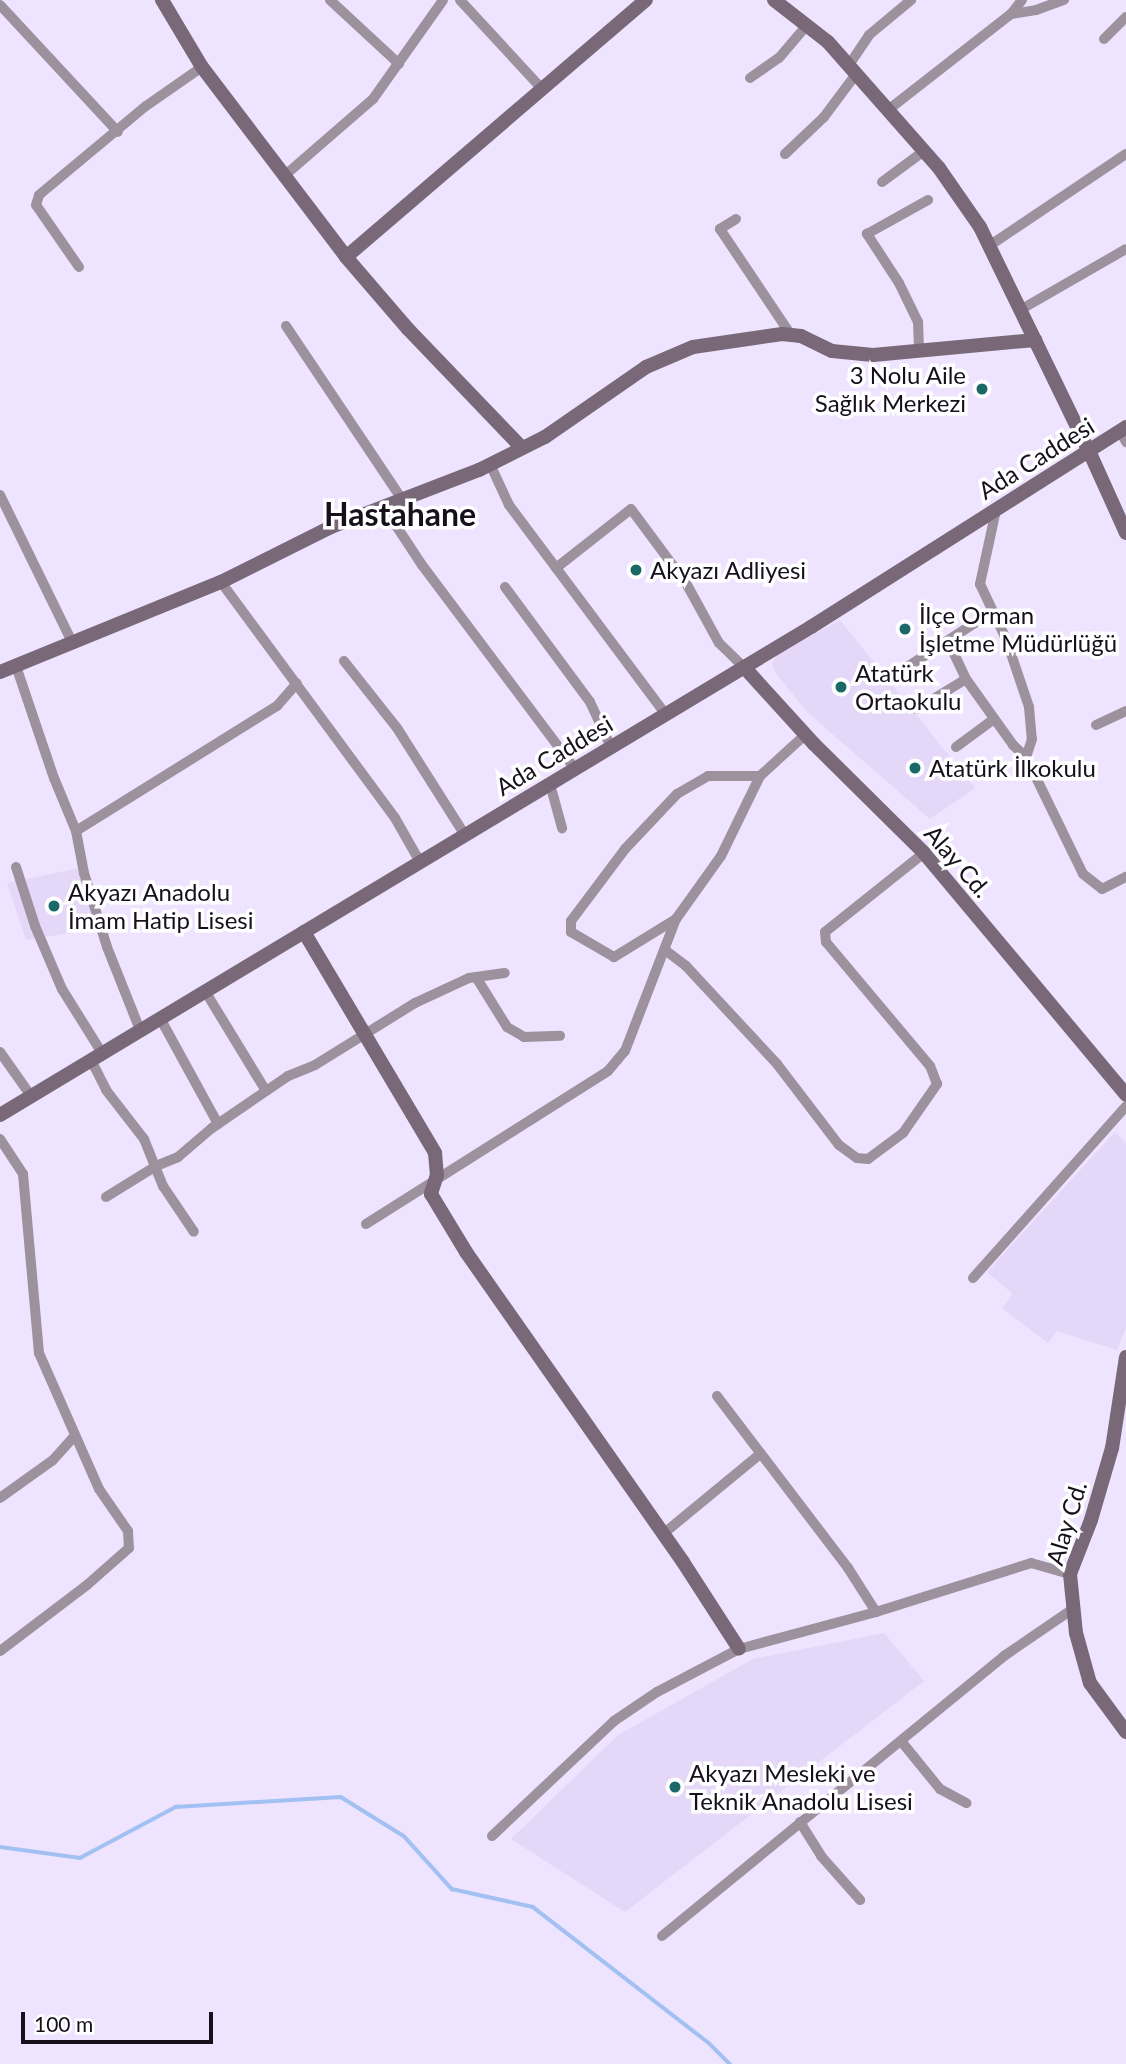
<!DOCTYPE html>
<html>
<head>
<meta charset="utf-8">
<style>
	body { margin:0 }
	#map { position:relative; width:1126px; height:2064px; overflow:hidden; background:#eee4ff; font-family:Lato,sans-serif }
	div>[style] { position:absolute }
	.built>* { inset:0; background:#e4d7f8 }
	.stream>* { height:3.5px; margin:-1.75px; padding:0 1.75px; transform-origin:1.75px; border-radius:1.75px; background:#a2c0f1 }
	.street>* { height:10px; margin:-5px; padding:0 5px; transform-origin:5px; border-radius:5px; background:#9d919d }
	.secondary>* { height:14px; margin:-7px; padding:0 7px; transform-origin:7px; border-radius:7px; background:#786878 }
	.dots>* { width:19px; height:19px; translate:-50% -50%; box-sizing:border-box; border:4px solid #fff; border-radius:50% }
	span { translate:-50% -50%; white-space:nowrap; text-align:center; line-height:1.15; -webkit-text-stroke:7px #fff; paint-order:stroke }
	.poi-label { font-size:24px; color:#15101c }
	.right { translate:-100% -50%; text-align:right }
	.left { translate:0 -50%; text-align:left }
	.street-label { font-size:24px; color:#15101c }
	.district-label { font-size:32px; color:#15101c; font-weight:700 }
	.scale { position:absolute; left:21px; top:2012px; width:192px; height:32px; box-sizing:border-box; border:4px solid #15101c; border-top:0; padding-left:9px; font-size:21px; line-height:24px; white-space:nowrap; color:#15101c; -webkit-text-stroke:5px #fff; paint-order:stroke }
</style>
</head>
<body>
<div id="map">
	<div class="built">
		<div style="clip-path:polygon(840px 620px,975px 788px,930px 819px,807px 712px,775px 672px,772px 663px,779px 653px)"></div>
		<div style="clip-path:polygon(80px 868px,100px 928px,26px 940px,7px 883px)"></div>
		<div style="clip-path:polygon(1115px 1132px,1126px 1143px,1126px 1328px,1117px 1350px,1057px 1331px,1048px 1343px,1002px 1308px,1013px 1294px,987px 1272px)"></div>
		<div style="clip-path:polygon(884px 1633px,924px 1681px,625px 1912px,511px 1839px,618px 1735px,753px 1659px)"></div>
	</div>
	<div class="stream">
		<div style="left:0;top:1847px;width:81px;rotate:7.8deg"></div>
		<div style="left:80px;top:1858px;width:109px;rotate:-28deg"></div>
		<div style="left:176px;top:1807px;width:165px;rotate:-3.5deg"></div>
		<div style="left:341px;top:1797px;width:74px;rotate:31.8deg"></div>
		<div style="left:404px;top:1836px;width:72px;rotate:47.8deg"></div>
		<div style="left:452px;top:1889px;width:83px;rotate:12.5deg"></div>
		<div style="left:533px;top:1907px;width:222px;rotate:37.7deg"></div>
		<div style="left:709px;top:2043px;width:30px;rotate:45deg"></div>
	</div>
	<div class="street">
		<div style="left:330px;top:0;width:94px;rotate:42.8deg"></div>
		<div style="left:460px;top:0;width:122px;rotate:47.3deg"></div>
		<div style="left:0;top:5px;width:173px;rotate:47.1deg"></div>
		<div style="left:1011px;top:14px;width:25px;rotate:-9deg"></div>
		<div style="left:1036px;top:10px;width:30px;rotate:-20deg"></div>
		<div style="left:1104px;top:39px;width:31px;rotate:-45deg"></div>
		<div style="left:849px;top:65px;width:36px;rotate:-56deg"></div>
		<div style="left:869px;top:35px;width:55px;rotate:-39.8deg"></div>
		<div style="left:750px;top:78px;width:35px;rotate:-35deg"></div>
		<div style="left:779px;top:58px;width:43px;rotate:-49.7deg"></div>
		<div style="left:888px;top:110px;width:156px;rotate:-38deg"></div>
		<div style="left:1011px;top:14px;width:18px;rotate:-52deg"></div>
		<div style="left:785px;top:154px;width:54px;rotate:-43.5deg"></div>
		<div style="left:824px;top:117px;width:54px;rotate:-53.3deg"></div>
		<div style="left:283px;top:177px;width:119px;rotate:-40.9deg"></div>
		<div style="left:373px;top:99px;width:121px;rotate:-54.7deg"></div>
		<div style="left:882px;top:182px;width:52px;rotate:-36.4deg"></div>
		<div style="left:736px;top:219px;width:19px;rotate:148deg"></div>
		<div style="left:720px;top:229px;width:128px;rotate:56.2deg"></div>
		<div style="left:989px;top:246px;width:165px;rotate:-33.9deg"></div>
		<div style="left:79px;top:267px;width:75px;rotate:-124.7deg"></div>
		<div style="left:36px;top:205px;width:10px;rotate:-73deg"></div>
		<div style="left:39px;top:195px;width:139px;rotate:-39.8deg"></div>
		<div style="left:146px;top:106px;width:68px;rotate:-34.9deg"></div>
		<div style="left:1020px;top:310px;width:122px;rotate:-29.9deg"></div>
		<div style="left:286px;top:326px;width:208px;rotate:56.2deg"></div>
		<div style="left:919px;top:349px;width:27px;rotate:-92deg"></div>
		<div style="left:918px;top:322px;width:43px;rotate:-116deg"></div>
		<div style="left:899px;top:283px;width:59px;rotate:-123.1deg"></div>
		<div style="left:867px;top:234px;width:70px;rotate:-29.1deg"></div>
		<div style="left:1120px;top:431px;width:13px;rotate:61deg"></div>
		<div style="left:490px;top:464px;width:45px;rotate:65.1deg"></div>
		<div style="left:509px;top:505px;width:262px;rotate:53.2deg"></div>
		<div style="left:0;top:495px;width:166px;rotate:63.9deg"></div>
		<div style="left:390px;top:503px;width:22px;rotate:77deg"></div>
		<div style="left:395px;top:524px;width:49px;rotate:56.6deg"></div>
		<div style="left:422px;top:565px;width:255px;rotate:53.1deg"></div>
		<div style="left:996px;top:510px;width:76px;rotate:102.2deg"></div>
		<div style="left:980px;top:584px;width:61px;rotate:64.7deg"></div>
		<div style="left:1006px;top:639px;width:72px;rotate:71.3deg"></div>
		<div style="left:1029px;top:707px;width:32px;rotate:85deg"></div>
		<div style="left:1032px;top:739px;width:19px;rotate:108deg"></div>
		<div style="left:1026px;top:757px;width:130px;rotate:64deg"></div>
		<div style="left:1083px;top:874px;width:24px;rotate:38deg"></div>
		<div style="left:1102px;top:889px;width:27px;rotate:-27deg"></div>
		<div style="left:556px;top:568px;width:95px;rotate:-38.2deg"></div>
		<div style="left:631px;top:509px;width:92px;rotate:53.4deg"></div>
		<div style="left:686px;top:583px;width:68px;rotate:61.2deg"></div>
		<div style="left:719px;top:643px;width:35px;rotate:44deg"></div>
		<div style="left:221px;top:582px;width:293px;rotate:53.6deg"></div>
		<div style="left:395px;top:818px;width:51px;rotate:60.4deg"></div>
		<div style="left:505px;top:587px;width:143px;rotate:53.5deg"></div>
		<div style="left:590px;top:702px;width:50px;rotate:65deg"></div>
		<div style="left:948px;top:641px;width:42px;rotate:64.7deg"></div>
		<div style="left:966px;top:679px;width:81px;rotate:54.5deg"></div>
		<div style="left:1013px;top:745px;width:18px;rotate:43deg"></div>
		<div style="left:344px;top:661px;width:85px;rotate:51.7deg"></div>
		<div style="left:397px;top:728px;width:127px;rotate:57.6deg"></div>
		<div style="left:16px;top:666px;width:118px;rotate:71.3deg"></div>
		<div style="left:54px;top:778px;width:57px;rotate:67.5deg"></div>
		<div style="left:76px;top:831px;width:43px;rotate:79.2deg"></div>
		<div style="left:84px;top:873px;width:77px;rotate:72.7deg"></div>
		<div style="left:107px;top:947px;width:89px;rotate:68.3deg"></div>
		<div style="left:898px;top:673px;width:113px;rotate:-33.1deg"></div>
		<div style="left:917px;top:709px;width:57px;rotate:-31.5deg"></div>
		<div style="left:1096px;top:725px;width:33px;rotate:-25deg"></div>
		<div style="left:956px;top:747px;width:47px;rotate:-36.4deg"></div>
		<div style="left:550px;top:784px;width:46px;rotate:74.7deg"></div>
		<div style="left:76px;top:831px;width:237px;rotate:-31.9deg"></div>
		<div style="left:277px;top:706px;width:30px;rotate:-49deg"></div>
		<div style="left:16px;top:867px;width:62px;rotate:72.1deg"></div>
		<div style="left:35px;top:926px;width:69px;rotate:66.8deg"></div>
		<div style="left:62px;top:989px;width:75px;rotate:58deg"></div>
		<div style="left:676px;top:919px;width:73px;rotate:148.5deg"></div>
		<div style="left:614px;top:957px;width:50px;rotate:-149.8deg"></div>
		<div style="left:571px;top:932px;width:11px;rotate:-90deg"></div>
		<div style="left:571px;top:921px;width:90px;rotate:-53.1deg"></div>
		<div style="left:625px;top:849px;width:76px;rotate:-46.6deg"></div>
		<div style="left:677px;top:794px;width:36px;rotate:-30deg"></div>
		<div style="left:708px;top:776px;width:52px"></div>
		<div style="left:665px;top:950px;width:26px;rotate:37deg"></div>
		<div style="left:686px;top:966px;width:134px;rotate:47.1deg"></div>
		<div style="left:777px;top:1064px;width:102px;rotate:52.6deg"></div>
		<div style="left:839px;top:1145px;width:22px;rotate:36deg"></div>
		<div style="left:857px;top:1158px;width:11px;rotate:5deg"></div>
		<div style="left:868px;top:1159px;width:44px;rotate:-36.6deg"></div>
		<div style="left:903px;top:1133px;width:60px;rotate:-55.2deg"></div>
		<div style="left:937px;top:1084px;width:19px;rotate:-111deg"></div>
		<div style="left:930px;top:1066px;width:162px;rotate:-130deg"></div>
		<div style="left:826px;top:942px;width:10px;rotate:-96deg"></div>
		<div style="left:825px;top:932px;width:127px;rotate:-38.6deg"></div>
		<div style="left:476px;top:977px;width:59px;rotate:58.2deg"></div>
		<div style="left:507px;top:1027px;width:20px;rotate:30deg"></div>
		<div style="left:524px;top:1037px;width:36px;rotate:-2deg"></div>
		<div style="left:205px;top:991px;width:117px;rotate:58.6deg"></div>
		<div style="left:160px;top:1018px;width:121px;rotate:61.3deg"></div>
		<div style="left:0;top:1052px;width:54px;rotate:54.8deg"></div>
		<div style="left:91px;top:1060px;width:34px;rotate:63deg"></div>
		<div style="left:106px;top:1090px;width:62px;rotate:52.2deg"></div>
		<div style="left:144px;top:1139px;width:51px;rotate:68deg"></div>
		<div style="left:163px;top:1186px;width:55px;rotate:56deg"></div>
		<div style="left:0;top:1139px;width:42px;rotate:56.7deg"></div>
		<div style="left:23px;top:1174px;width:180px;rotate:84.9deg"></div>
		<div style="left:39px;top:1353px;width:149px;rotate:66.2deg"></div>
		<div style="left:99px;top:1489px;width:51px;rotate:55.4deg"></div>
		<div style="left:128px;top:1531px;width:17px;rotate:87deg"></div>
		<div style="left:129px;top:1548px;width:56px;rotate:138.6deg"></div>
		<div style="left:87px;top:1585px;width:109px;rotate:142.8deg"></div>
		<div style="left:106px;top:1197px;width:59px;rotate:-31.8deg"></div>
		<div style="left:156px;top:1166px;width:24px;rotate:-22deg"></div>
		<div style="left:178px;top:1157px;width:45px;rotate:-40.5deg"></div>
		<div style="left:212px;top:1128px;width:92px;rotate:-34.4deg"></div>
		<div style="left:288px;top:1076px;width:29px;rotate:-22deg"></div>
		<div style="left:315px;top:1065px;width:118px;rotate:-31.8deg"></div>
		<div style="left:415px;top:1003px;width:60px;rotate:-24.8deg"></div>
		<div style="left:469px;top:978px;width:36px;rotate:-8deg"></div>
		<div style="left:366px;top:1224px;width:286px;rotate:-32.3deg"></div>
		<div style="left:608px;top:1071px;width:26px;rotate:-50deg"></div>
		<div style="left:625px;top:1051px;width:142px;rotate:-68.9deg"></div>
		<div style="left:676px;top:919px;width:77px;rotate:-54.5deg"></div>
		<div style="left:721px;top:856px;width:89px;rotate:-64deg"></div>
		<div style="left:760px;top:776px;width:62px;rotate:-42.4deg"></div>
		<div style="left:973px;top:1278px;width:230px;rotate:-48.3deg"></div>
		<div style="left:717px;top:1396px;width:216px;rotate:52.7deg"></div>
		<div style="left:848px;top:1568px;width:52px;rotate:57.5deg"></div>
		<div style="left:0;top:1498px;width:65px;rotate:-35.6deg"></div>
		<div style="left:53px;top:1460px;width:31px;rotate:-48deg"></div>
		<div style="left:663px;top:1534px;width:126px;rotate:-39.5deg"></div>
		<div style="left:901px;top:1741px;width:62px;rotate:50.9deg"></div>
		<div style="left:940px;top:1789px;width:30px;rotate:28deg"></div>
		<div style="left:800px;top:1822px;width:40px;rotate:58deg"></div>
		<div style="left:821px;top:1856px;width:59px;rotate:48.4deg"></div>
		<div style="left:492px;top:1836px;width:168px;rotate:-43.3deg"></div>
		<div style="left:614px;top:1721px;width:52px;rotate:-34deg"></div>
		<div style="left:657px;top:1692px;width:93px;rotate:-27.7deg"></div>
		<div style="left:739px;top:1649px;width:142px;rotate:-15.1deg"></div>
		<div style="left:876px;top:1612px;width:163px;rotate:-17.5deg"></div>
		<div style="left:1031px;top:1563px;width:41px;rotate:15.8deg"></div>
		<div style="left:662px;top:1936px;width:442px;rotate:-39.3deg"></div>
		<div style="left:1004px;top:1656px;width:83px;rotate:-34.3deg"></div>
	</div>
	<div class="secondary">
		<div style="left:162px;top:0;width:78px;rotate:59.2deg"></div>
		<div style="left:202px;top:67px;width:238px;rotate:52.8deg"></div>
		<div style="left:346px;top:257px;width:95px;rotate:49.3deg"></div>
		<div style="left:408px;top:329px;width:163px;rotate:46.2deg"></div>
		<div style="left:774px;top:0;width:68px;rotate:37.9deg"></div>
		<div style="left:828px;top:42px;width:168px;rotate:48.6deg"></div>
		<div style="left:939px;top:168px;width:72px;rotate:55.2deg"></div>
		<div style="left:980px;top:227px;width:249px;rotate:64.1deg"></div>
		<div style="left:1089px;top:451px;width:90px;rotate:65.7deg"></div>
		<div style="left:346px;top:257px;width:395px;rotate:-40.6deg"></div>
		<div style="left:744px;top:667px;width:104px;rotate:47.7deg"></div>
		<div style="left:814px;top:744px;width:155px;rotate:44.7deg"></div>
		<div style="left:924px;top:853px;width:315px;rotate:50.1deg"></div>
		<div style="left:0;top:672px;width:239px;rotate:-22.2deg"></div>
		<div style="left:221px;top:582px;width:123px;rotate:-26.6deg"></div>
		<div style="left:331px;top:527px;width:159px;rotate:-21.1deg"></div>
		<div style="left:479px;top:470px;width:74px;rotate:-26.6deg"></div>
		<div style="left:545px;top:437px;width:123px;rotate:-34.7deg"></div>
		<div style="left:646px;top:367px;width:51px;rotate:-23.1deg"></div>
		<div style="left:693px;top:347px;width:90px;rotate:-8.3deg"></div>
		<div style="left:782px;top:334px;width:19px;rotate:6deg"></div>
		<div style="left:801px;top:336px;width:34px;rotate:26deg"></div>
		<div style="left:832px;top:351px;width:41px;rotate:5.6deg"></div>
		<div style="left:873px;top:355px;width:163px;rotate:-5.3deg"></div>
		<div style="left:304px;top:932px;width:257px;rotate:59.3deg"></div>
		<div style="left:435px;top:1153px;width:22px;rotate:85deg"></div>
		<div style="left:437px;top:1175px;width:20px;rotate:108deg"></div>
		<div style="left:431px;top:1194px;width:68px;rotate:58.9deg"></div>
		<div style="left:466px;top:1252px;width:378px;rotate:55deg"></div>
		<div style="left:683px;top:1562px;width:103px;rotate:57.2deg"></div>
		<div style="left:0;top:1115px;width:947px;rotate:-31.04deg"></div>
		<div style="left:811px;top:627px;width:373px;rotate:-32.4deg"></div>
		<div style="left:1126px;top:1357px;width:92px;rotate:98.7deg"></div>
		<div style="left:1112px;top:1448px;width:75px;rotate:106.3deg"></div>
		<div style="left:1091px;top:1520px;width:58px;rotate:111.3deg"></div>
		<div style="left:1070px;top:1574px;width:59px;rotate:84.2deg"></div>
		<div style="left:1076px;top:1633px;width:52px;rotate:74.4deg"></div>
		<div style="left:1090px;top:1683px;width:61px;rotate:53.7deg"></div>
	</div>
	<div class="dots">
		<div style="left:982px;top:389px;background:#1b6868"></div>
		<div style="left:636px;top:570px;background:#1b6868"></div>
		<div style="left:905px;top:629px;background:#1b6868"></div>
		<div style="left:841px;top:687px;background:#1b6868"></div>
		<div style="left:915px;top:768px;background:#1b6868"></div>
		<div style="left:54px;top:906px;background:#1b6868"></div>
		<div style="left:675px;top:1787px;background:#1b6868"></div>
	</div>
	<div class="poi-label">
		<span class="right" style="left:966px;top:389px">3 Nolu Aile<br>Sağlık Merkezi</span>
		<span class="left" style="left:650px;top:570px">Akyazı Adliyesi</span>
		<span class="left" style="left:919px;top:629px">İlçe Orman<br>İşletme Müdürlüğü</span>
		<span class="left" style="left:855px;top:687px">Atatürk<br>Ortaokulu</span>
		<span class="left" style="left:929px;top:768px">Atatürk İlkokulu</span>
		<span class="left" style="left:68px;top:906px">Akyazı Anadolu<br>İmam Hatip Lisesi</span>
		<span class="left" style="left:689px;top:1787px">Akyazı Mesleki ve<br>Teknik Anadolu Lisesi</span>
	</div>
	<div class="street-label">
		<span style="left:1036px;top:458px;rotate:-32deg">Ada Caddesi</span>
		<span style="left:554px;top:755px;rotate:-31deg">Ada Caddesi</span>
		<span style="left:958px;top:861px;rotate:49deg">Alay Cd.</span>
		<span style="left:1066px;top:1523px;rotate:-73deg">Alay Cd.</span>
	</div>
	<div class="district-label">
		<span style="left:400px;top:514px">Hastahane</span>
	</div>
	<div class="scale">100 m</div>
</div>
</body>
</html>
